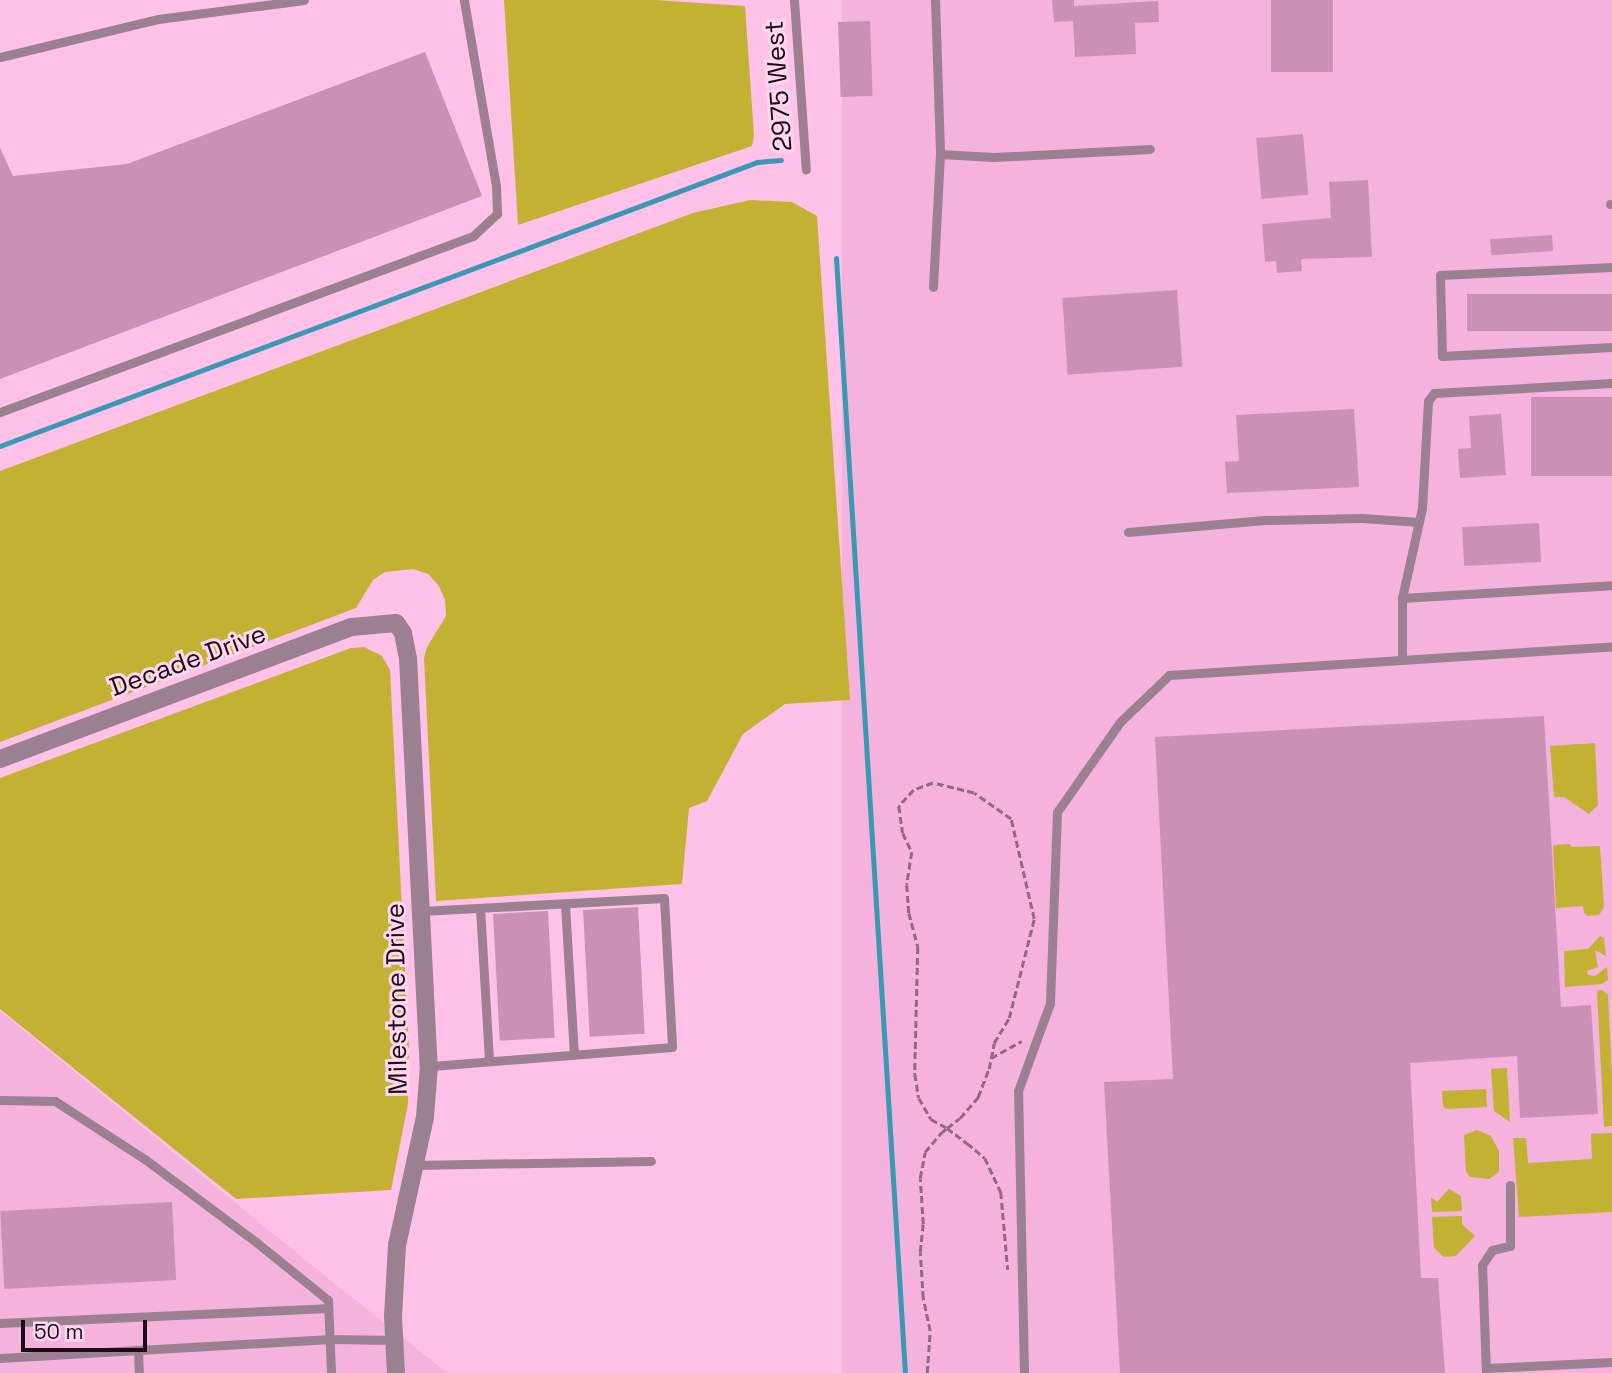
<!DOCTYPE html>
<html>
<head>
<meta charset="utf-8">
<style>
	body { margin:0 }
	#map { position:relative; width:1612px; height:1373px; overflow:hidden; background:#ffc1e8; font-family:"Space Grotesk",sans-serif }
	div>[style] { position:absolute }
	.built>* { inset:0; background:#f5b2dc; transform-origin:0 0 }
	.green>* { inset:0; background:#c3b134 }
	.stream>* { height:5px; margin:-2.5px; padding:0 2.5px; transform-origin:2.5px; border-radius:2.5px; background:#3999b5 }
	.building>* { inset:0; background:#cb90b6; transform-origin:0 0 }
	.path>* { height:2.5px; margin-top:-1.25px; transform-origin:0; background:repeating-linear-gradient(90deg,#936883 0 7px,transparent 0 10.5px) }
	.lane>* { height:9px; margin:-4.5px; padding:0 4.5px; transform-origin:4.5px; border-radius:4.5px; background:#9a8090 }
	.street>* { height:18px; margin:-9px; padding:0 9px; transform-origin:9px; border-radius:9px; background:#9a8090 }
	span { translate:-50% -50%; white-space:nowrap; text-align:center; line-height:1.15; -webkit-text-stroke:6px #fdd7ee; paint-order:stroke }
	.street-label { font-size:26px; color:#1e0917 }
	.scale { position:absolute; left:21px; top:1320px; width:126px; height:32px; box-sizing:border-box; border:4px solid #1e0917; border-top:0; padding-left:9px; font-size:21px; line-height:24px; white-space:nowrap; color:#1e0917; -webkit-text-stroke:5px #fdd7ee; paint-order:stroke }
</style>
</head>
<body>
<div id="map">
	<div class="built">
		<div style="left:842px;top:0;width:770px;height:1376px"></div>
		<div style="clip-path:polygon(0 1011px,335px 1284px,448px 1373px,0 1373px)"></div>
	</div>
	<div class="green">
		<div style="clip-path:polygon(504px 0,654px 0,745px 6px,754px 136px,752px 146px,518px 225px)"></div>
		<div style="clip-path:polygon(750px 200px,792px 202px,817px 216px,850px 700px,785px 704px,743px 734px,707px 801px,689px 808px,682px 884px,436px 901px,424px 658px,427px 647px,446px 616px,445px 600px,439px 586px,428px 574px,413px 569px,385px 572px,373px 580px,356px 608px,0 742px,0 471px,693px 213px)"></div>
		<div style="clip-path:polygon(364px 647px,382px 656px,390px 670px,409px 1050px,408px 1104px,391px 1190px,236px 1199px,0 1009px,0 778px,351px 648px)"></div>
		<div style="clip-path:polygon(1595px 743px,1598px 805px,1589px 814px,1564px 797px,1554px 797px,1550px 746px)"></div>
		<div style="clip-path:polygon(1570px 844px,1571px 847px,1600px 846px,1604px 907px,1599px 915px,1588px 916px,1584px 913px,1583px 906px,1556px 908px,1553px 845px)"></div>
		<div style="clip-path:polygon(1600px 936px,1604px 938px,1606px 956px,1595px 950px,1598px 967px,1587px 971px,1588px 975px,1595px 976px,1607px 967px,1608px 980px,1602px 984px,1565px 987px,1564px 951px,1588px 949px)"></div>
		<div style="clip-path:polygon(1602px 990px,1608px 995px,1612px 1077px,1612px 1126px,1604px 1127px,1597px 991px)"></div>
		<div style="clip-path:polygon(1507px 1068px,1510px 1122px,1494px 1111px,1491px 1069px)"></div>
		<div style="clip-path:polygon(1486px 1089px,1487px 1107px,1446px 1109px,1443px 1106px,1442px 1091px)"></div>
		<div style="clip-path:polygon(1477px 1130px,1491px 1136px,1499px 1151px,1499px 1172px,1489px 1179px,1470px 1177px,1466px 1172px,1464px 1135px)"></div>
		<div style="clip-path:polygon(1612px 1133px,1612px 1212px,1519px 1217px,1513px 1138px,1526px 1138px,1528px 1163px,1592px 1159px,1591px 1134px)"></div>
		<div style="clip-path:polygon(1449px 1189px,1461px 1196px,1462px 1211px,1432px 1212px,1431px 1197px,1437px 1202px)"></div>
		<div style="clip-path:polygon(1462px 1216px,1462px 1224px,1475px 1236px,1456px 1256px,1444px 1257px,1434px 1248px,1432px 1217px)"></div>
	</div>
	<div class="stream">
		<div style="left:836px;top:258px;width:1117px;rotate:86.46deg"></div>
		<div style="left:0;top:446px;width:809px;rotate:-20.56deg"></div>
		<div style="left:757px;top:162px;width:24px;rotate:-5deg"></div>
	</div>
	<div class="building">
		<div style="clip-path:polygon(1052px 0,1074px 0,1074px 6px,1158px 1px,1159px 22px,1135px 23px,1136px 54px,1075px 57px,1073px 21px,1054px 22px)"></div>
		<div style="left:1271px;top:0;width:62px;height:72px"></div>
		<div style="left:870px;top:21px;width:75px;height:32px;rotate:88deg"></div>
		<div style="clip-path:polygon(425px 52px,482px 196px,0 379px,0 148px,13px 176px,127px 164px)"></div>
		<div style="left:1303px;top:134px;width:61px;height:47px;rotate:85deg"></div>
		<div style="clip-path:polygon(1368px 180px,1372px 257px,1301px 259px,1302px 271px,1277px 273px,1276px 261px,1265px 262px,1262px 224px,1331px 218px,1329px 182px)"></div>
		<div style="left:1552px;top:235px;width:16px;height:62px;rotate:86deg"></div>
		<div style="left:1177px;top:290px;width:77px;height:115px;rotate:86deg"></div>
		<div style="left:1612px;top:294px;width:37px;height:145px;rotate:90deg"></div>
		<div style="left:1612px;top:397px;width:79px;height:81px;rotate:90deg"></div>
		<div style="clip-path:polygon(1354px 409px,1359px 487px,1227px 493px,1225px 462px,1239px 461px,1236px 415px)"></div>
		<div style="clip-path:polygon(1501px 414px,1506px 475px,1460px 478px,1458px 449px,1471px 448px,1469px 416px)"></div>
		<div style="left:1539px;top:523px;width:39px;height:77px;rotate:87deg"></div>
		<div style="clip-path:polygon(1544px 716px,1561px 1007px,1591px 1005px,1598px 1114px,1520px 1118px,1517px 1056px,1410px 1063px,1421px 1278px,1438px 1278px,1445px 1373px,1120px 1373px,1104px 1082px,1173px 1079px,1155px 737px)"></div>
		<div style="left:638px;top:907px;width:127px;height:55px;rotate:87deg"></div>
		<div style="left:548px;top:911px;width:127px;height:55px;rotate:87deg"></div>
		<div style="left:172px;top:1202px;width:78px;height:172px;rotate:87deg"></div>
	</div>
	<div class="path">
		<div style="left:991px;top:1058px;width:35px;rotate:-29deg"></div>
		<div style="left:927px;top:1373px;width:42px;rotate:-85.9deg"></div>
		<div style="left:930px;top:1331px;width:34px;rotate:-102deg"></div>
		<div style="left:923px;top:1298px;width:46px;rotate:-93.7deg"></div>
		<div style="left:920px;top:1252px;width:28px;rotate:-84deg"></div>
		<div style="left:923px;top:1224px;width:46px;rotate:-93.7deg"></div>
		<div style="left:920px;top:1178px;width:26px;rotate:-79deg"></div>
		<div style="left:925px;top:1152px;width:25px;rotate:-50deg"></div>
		<div style="left:941px;top:1133px;width:8px;rotate:-40deg"></div>
		<div style="left:947px;top:1128px;width:16px;rotate:-38deg"></div>
		<div style="left:960px;top:1118px;width:28px;rotate:-49deg"></div>
		<div style="left:978px;top:1097px;width:30px;rotate:-69deg"></div>
		<div style="left:989px;top:1069px;width:26px;rotate:-79deg"></div>
		<div style="left:994px;top:1043px;width:29px;rotate:-59deg"></div>
		<div style="left:1009px;top:1018px;width:102px;rotate:-75.8deg"></div>
		<div style="left:1034px;top:919px;width:103px;rotate:-103deg"></div>
		<div style="left:1011px;top:819px;width:45px;rotate:-144.9deg"></div>
		<div style="left:974px;top:793px;width:42px;rotate:-166.3deg"></div>
		<div style="left:933px;top:783px;width:20px;rotate:160deg"></div>
		<div style="left:914px;top:790px;width:22px;rotate:133deg"></div>
		<div style="left:899px;top:806px;width:27px;rotate:82deg"></div>
		<div style="left:903px;top:833px;width:21px;rotate:65deg"></div>
		<div style="left:912px;top:852px;width:33px;rotate:99deg"></div>
		<div style="left:907px;top:885px;width:28px;rotate:86deg"></div>
		<div style="left:909px;top:913px;width:35px;rotate:75deg"></div>
		<div style="left:918px;top:947px;width:127px;rotate:91.4deg"></div>
		<div style="left:915px;top:1074px;width:24px;rotate:81deg"></div>
		<div style="left:919px;top:1098px;width:24px;rotate:60deg"></div>
		<div style="left:931px;top:1119px;width:18px;rotate:29deg"></div>
		<div style="left:947px;top:1128px;width:25px;rotate:37deg"></div>
		<div style="left:967px;top:1143px;width:23px;rotate:40deg"></div>
		<div style="left:985px;top:1158px;width:38px;rotate:65deg"></div>
		<div style="left:1001px;top:1192px;width:78px;rotate:84.9deg"></div>
	</div>
	<div class="lane">
		<div style="left:794px;top:0;width:170px;rotate:86deg"></div>
		<div style="left:935px;top:0;width:154px;rotate:88.1deg"></div>
		<div style="left:940px;top:154px;width:54px;rotate:3.2deg"></div>
		<div style="left:994px;top:157px;width:156px;rotate:-2.9deg"></div>
		<div style="left:0;top:57px;width:163px;rotate:-13.5deg"></div>
		<div style="left:158px;top:19px;width:147px;rotate:-7.4deg"></div>
		<div style="left:1610px;top:204px;width:2px"></div>
		<div style="left:1612px;top:267px;width:172px;rotate:177.3deg"></div>
		<div style="left:1440px;top:275px;width:81px;rotate:88.6deg"></div>
		<div style="left:1442px;top:356px;width:170px;rotate:-3deg"></div>
		<div style="left:933px;top:287px;width:133px;rotate:-87deg"></div>
		<div style="left:0;top:412px;width:505px;rotate:-20.41deg"></div>
		<div style="left:473px;top:236px;width:33px;rotate:-43deg"></div>
		<div style="left:497px;top:214px;width:28px;rotate:-92deg"></div>
		<div style="left:496px;top:186px;width:189px;rotate:-99.8deg"></div>
		<div style="left:1128px;top:532px;width:137px;rotate:-5deg"></div>
		<div style="left:1264px;top:520px;width:98px;rotate:-1.2deg"></div>
		<div style="left:1362px;top:518px;width:57px;rotate:4deg"></div>
		<div style="left:1402px;top:598px;width:92px;rotate:-77.5deg"></div>
		<div style="left:1422px;top:508px;width:107px;rotate:-86.8deg"></div>
		<div style="left:1428px;top:401px;width:10px;rotate:-53deg"></div>
		<div style="left:1434px;top:393px;width:178px;rotate:-3.2deg"></div>
		<div style="left:1402px;top:660px;width:62px;rotate:-90deg"></div>
		<div style="left:1402px;top:598px;width:210px;rotate:-3.5deg"></div>
		<div style="left:565px;top:904px;width:150px;rotate:86.6deg"></div>
		<div style="left:480px;top:908px;width:153px;rotate:86.6deg"></div>
		<div style="left:422px;top:911px;width:242px;rotate:-3.1deg"></div>
		<div style="left:664px;top:898px;width:149px;rotate:86.9deg"></div>
		<div style="left:672px;top:1047px;width:244px;rotate:175.5deg"></div>
		<div style="left:0;top:1100px;width:55px;rotate:1deg"></div>
		<div style="left:55px;top:1101px;width:108px;rotate:33deg"></div>
		<div style="left:146px;top:1160px;width:137px;rotate:36.7deg"></div>
		<div style="left:256px;top:1242px;width:92px;rotate:38.9deg"></div>
		<div style="left:328px;top:1300px;width:73px;rotate:87.6deg"></div>
		<div style="left:415px;top:1165px;width:236px;rotate:-1deg"></div>
		<div style="left:0;top:1323px;width:328px;rotate:-2.6deg"></div>
		<div style="left:138px;top:1350px;width:23px;rotate:88deg"></div>
		<div style="left:0;top:1358px;width:331px;rotate:-3.3deg"></div>
		<div style="left:330px;top:1339px;width:65px;rotate:0.9deg"></div>
		<div style="left:1486px;top:1368px;width:126px;rotate:-2.7deg"></div>
		<div style="left:1024px;top:1373px;width:282px;rotate:-91.2deg"></div>
		<div style="left:1018px;top:1091px;width:94px;rotate:-70deg"></div>
		<div style="left:1050px;top:1003px;width:191px;rotate:-87.9deg"></div>
		<div style="left:1057px;top:812px;width:110px;rotate:-55deg"></div>
		<div style="left:1120px;top:722px;width:68px;rotate:-43.8deg"></div>
		<div style="left:1169px;top:675px;width:444px;rotate:-3.7deg"></div>
		<div style="left:1486px;top:1373px;width:108px;rotate:-92.1deg"></div>
		<div style="left:1482px;top:1265px;width:18px;rotate:-56deg"></div>
		<div style="left:1492px;top:1250px;width:18px;rotate:-13deg"></div>
		<div style="left:1510px;top:1246px;width:61px;rotate:-90deg"></div>
	</div>
	<div class="street">
		<div style="left:0;top:759px;width:376px;rotate:-20.6deg"></div>
		<div style="left:352px;top:627px;width:44px;rotate:-5.2deg"></div>
		<div style="left:396px;top:623px;width:12px;rotate:55deg"></div>
		<div style="left:403px;top:633px;width:25px;rotate:79deg"></div>
		<div style="left:408px;top:658px;width:409px;rotate:87.1deg"></div>
		<div style="left:429px;top:1066px;width:51px;rotate:94.5deg"></div>
		<div style="left:425px;top:1117px;width:131px;rotate:102.3deg"></div>
		<div style="left:397px;top:1245px;width:71px;rotate:93.2deg"></div>
		<div style="left:393px;top:1316px;width:57px;rotate:87deg"></div>
	</div>
	<div class="street-label">
		<span style="left:779px;top:86px;rotate:-94deg">2975 West</span>
		<span style="left:188px;top:661px;rotate:-20deg">Decade Drive</span>
		<span style="left:397px;top:999px;rotate:-91deg">Milestone Drive</span>
	</div>
	<div class="scale">50 m</div>
</div>
</body>
</html>
